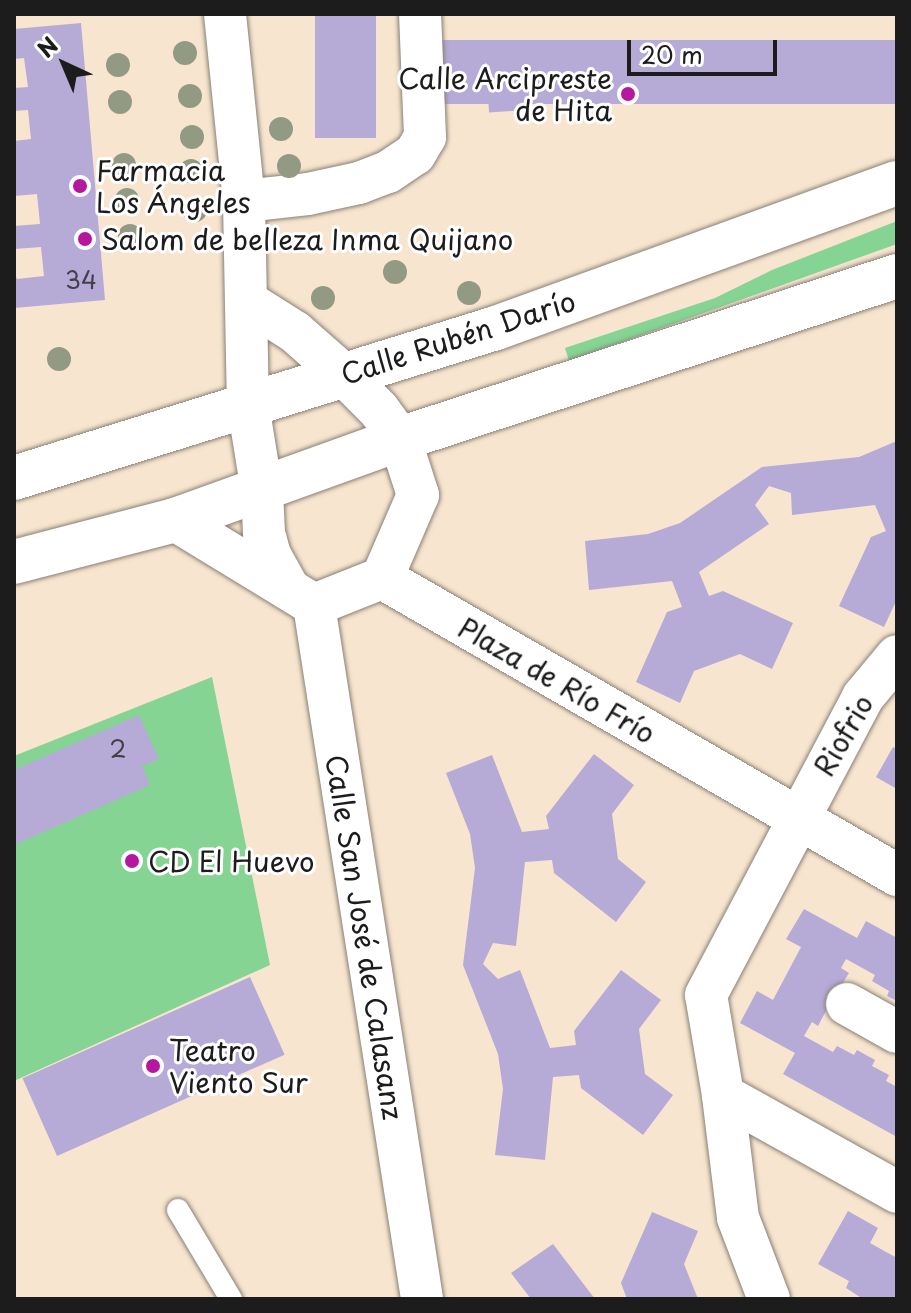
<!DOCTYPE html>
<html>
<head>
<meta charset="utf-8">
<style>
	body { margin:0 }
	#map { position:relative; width:911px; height:1313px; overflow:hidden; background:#f7e5cf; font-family:"Playpen Sans",sans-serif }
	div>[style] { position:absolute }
	.green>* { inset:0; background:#85d494 }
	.building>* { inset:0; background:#b6aad7; transform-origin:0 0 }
	.roads { filter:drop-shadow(0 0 2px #8a8076) drop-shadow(0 0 2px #8a8076) }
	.lane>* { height:22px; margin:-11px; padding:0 11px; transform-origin:11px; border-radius:11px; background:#fff }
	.street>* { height:42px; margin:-21px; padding:0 21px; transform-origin:21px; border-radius:21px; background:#fff }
	.primary>* { height:44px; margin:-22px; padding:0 22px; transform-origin:22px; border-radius:22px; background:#fff }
	.trees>* { width:24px; height:24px; margin:-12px; border-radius:50%; background:#939a84 }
	.dots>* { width:22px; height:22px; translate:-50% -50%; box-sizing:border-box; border:4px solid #fff; border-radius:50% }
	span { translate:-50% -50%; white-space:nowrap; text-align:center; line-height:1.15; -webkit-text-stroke:6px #fff; paint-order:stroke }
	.number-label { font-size:24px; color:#42404b }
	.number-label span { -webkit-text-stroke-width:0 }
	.poi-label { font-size:28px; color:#1c1c1c }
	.right { translate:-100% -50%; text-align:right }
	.left { translate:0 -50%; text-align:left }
	.street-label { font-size:28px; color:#1c1c1c }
	.frame { position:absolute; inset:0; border:16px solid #1c1c1c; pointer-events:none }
	.north { position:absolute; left:24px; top:24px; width:80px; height:80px; -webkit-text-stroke:6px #fff; paint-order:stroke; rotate:316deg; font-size:22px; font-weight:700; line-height:32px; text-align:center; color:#1c1c1c }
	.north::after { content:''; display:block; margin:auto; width:28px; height:36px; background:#1c1c1c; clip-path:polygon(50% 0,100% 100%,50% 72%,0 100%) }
	.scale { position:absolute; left:627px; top:40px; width:150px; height:36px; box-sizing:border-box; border:4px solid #1c1c1c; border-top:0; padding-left:10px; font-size:24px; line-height:28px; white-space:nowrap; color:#1c1c1c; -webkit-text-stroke:6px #fff; paint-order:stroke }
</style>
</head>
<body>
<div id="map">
	<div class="green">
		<div style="clip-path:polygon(897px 221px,897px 244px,569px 361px,565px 348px,715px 298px,772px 270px)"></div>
		<div style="clip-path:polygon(212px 677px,270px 965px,14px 1081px,14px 756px)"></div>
	</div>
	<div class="building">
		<div style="left:315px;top:14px;width:61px;height:124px"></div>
		<div style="clip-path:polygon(81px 23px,105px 300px,14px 308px,14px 273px,17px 279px,44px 276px,41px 247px,14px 249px,14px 226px,40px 224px,37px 194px,14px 196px,14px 141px,31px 139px,28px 110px,14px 111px,14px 88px,28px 87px,24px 58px,14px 59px,14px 29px)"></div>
		<div style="left:897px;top:40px;width:64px;height:462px;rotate:90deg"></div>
		<div style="left:523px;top:67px;width:43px;height:37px;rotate:86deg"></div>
		<div style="clip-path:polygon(897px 441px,897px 599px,884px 627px,839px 606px,871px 537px,886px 531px,875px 505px,792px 515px,791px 493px,769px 486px,755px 505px,769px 524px,699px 572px,709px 596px,723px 591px,793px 623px,772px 669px,740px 654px,694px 671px,680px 703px,636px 682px,667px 612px,682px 607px,672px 581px,589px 590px,585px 541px,648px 534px,680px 523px,762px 467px,859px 457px)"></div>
		<div style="clip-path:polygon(139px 715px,159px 759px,142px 766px,150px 785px,14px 845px,14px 770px)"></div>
		<div style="clip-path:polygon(893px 747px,897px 749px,897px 789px,876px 777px)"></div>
		<div style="clip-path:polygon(594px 754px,634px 785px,612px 814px,618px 859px,646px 882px,616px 922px,554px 873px,552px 860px,525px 862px,516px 946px,493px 943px,483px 964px,498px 979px,520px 970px,550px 1048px,576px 1045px,574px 1031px,621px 970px,661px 1000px,639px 1029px,645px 1074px,673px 1095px,643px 1135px,581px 1088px,579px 1075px,553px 1077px,545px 1160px,495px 1155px,503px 1089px,498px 1054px,463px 965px,475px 868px,470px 834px,446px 773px,492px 755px,522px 832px,549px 829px,546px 816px)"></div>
		<div style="clip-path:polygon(804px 909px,857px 938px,866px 921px,897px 938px,897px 1001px,887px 996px,889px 991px,872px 981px,875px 975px,846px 959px,841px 968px,849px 973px,839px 989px,833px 1013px,827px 1009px,818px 1026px,812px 1022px,804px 1036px,833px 1052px,837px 1046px,854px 1055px,857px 1050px,875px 1060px,872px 1066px,889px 1075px,886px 1081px,897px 1087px,897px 1137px,783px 1074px,795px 1053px,740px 1023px,757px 991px,773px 1000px,801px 947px,786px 939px)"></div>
		<div style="left:250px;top:977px;width:85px;height:249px;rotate:66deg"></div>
		<div style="clip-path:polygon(848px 1211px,878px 1228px,870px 1243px,897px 1258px,897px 1299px,863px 1299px,846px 1288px,849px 1281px,818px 1264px)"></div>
		<div style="clip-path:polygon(652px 1212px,698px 1231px,684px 1264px,698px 1299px,627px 1299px,621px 1283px)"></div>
		<div style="clip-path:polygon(553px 1244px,595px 1299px,531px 1299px,511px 1273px)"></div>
	</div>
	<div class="roads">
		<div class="lane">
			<div style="left:178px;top:1210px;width:104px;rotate:59.2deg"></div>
		</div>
		<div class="street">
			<div style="left:225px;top:14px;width:188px;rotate:84.2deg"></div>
			<div style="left:244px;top:201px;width:204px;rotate:88.9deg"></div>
			<div style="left:248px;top:405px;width:87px;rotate:80.8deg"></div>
			<div style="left:262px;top:491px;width:42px;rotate:87.3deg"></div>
			<div style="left:264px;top:533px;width:23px;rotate:75deg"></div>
			<div style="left:270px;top:555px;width:39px;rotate:61deg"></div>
			<div style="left:244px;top:201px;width:64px;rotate:-6.2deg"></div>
			<div style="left:308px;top:194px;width:52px;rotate:-12.2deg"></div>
			<div style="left:359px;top:183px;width:31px;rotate:-21deg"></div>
			<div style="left:388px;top:172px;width:32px;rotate:-34deg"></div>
			<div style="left:415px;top:154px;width:20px;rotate:-60deg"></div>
			<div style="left:425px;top:137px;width:123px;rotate:-92.3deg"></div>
			<div style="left:246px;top:301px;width:58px;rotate:32.3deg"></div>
			<div style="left:295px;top:332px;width:65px;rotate:41.3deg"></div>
			<div style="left:344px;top:375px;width:49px;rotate:45deg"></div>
			<div style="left:379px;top:410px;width:36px;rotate:54deg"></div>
			<div style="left:400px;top:439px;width:59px;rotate:72.2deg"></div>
			<div style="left:418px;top:495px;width:90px;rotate:113.4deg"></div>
			<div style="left:175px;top:520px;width:163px;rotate:31.4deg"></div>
			<div style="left:314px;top:605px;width:702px;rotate:81.15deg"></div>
			<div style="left:314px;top:605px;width:73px;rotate:-21.7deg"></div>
			<div style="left:382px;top:578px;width:595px;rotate:29.97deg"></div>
			<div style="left:847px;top:1004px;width:57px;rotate:29.2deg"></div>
			<div style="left:723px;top:1095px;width:199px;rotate:29.1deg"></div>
			<div style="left:769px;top:1299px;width:87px;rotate:-110.9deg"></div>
			<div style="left:738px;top:1218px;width:124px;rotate:-97deg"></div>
			<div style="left:723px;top:1095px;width:101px;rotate:-99.6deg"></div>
			<div style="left:706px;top:995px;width:337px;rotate:-62.2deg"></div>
			<div style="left:863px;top:697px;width:53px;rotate:-50.3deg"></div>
		</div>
		<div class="primary">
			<div style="left:14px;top:478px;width:505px;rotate:-17.29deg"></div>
			<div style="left:496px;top:328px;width:426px;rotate:-19.9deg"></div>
			<div style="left:14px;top:562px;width:166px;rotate:-14.6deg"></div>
			<div style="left:175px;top:520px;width:239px;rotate:-19.8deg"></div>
			<div style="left:400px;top:439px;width:523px;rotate:-18.16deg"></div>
		</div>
	</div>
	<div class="trees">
		<div style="left:185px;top:53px"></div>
		<div style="left:118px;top:65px"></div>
		<div style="left:190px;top:96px"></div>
		<div style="left:120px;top:102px"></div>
		<div style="left:281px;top:129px"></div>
		<div style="left:192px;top:137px"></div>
		<div style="left:124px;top:165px"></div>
		<div style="left:289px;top:166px"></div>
		<div style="left:191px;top:171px"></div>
		<div style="left:127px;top:200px"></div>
		<div style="left:195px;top:210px"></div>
		<div style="left:130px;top:236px"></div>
		<div style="left:395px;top:272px"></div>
		<div style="left:469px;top:293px"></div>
		<div style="left:323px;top:298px"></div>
		<div style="left:59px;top:359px"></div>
	</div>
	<div class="dots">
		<div style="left:628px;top:94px;background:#b5179e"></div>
		<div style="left:80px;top:186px;background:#b5179e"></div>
		<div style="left:85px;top:239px;background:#b5179e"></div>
		<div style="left:132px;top:861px;background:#b5179e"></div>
		<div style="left:153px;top:1066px;background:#b5179e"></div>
	</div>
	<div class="number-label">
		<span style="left:81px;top:280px">34</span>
		<span style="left:118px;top:749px">2</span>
	</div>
	<div class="poi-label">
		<span class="right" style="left:612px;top:94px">Calle Arcipreste<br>de Hita</span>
		<span class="left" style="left:96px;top:186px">Farmacia<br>Los Ángeles</span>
		<span class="left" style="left:101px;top:239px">Salom de belleza Inma Quijano</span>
		<span class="left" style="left:148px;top:861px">CD El Huevo</span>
		<span class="left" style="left:169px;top:1066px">Teatro<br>Viento Sur</span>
	</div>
	<div class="street-label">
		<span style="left:458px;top:337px;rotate:-18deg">Calle Rubén Darío</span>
		<span style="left:557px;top:680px;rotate:30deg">Plaza de Río Frío</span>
		<span style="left:843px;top:735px;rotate:-60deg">Riofrio</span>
		<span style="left:365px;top:937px;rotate:81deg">Calle San José de Calasanz</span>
	</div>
	<div class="frame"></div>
	<div class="north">N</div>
	<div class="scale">20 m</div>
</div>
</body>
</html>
